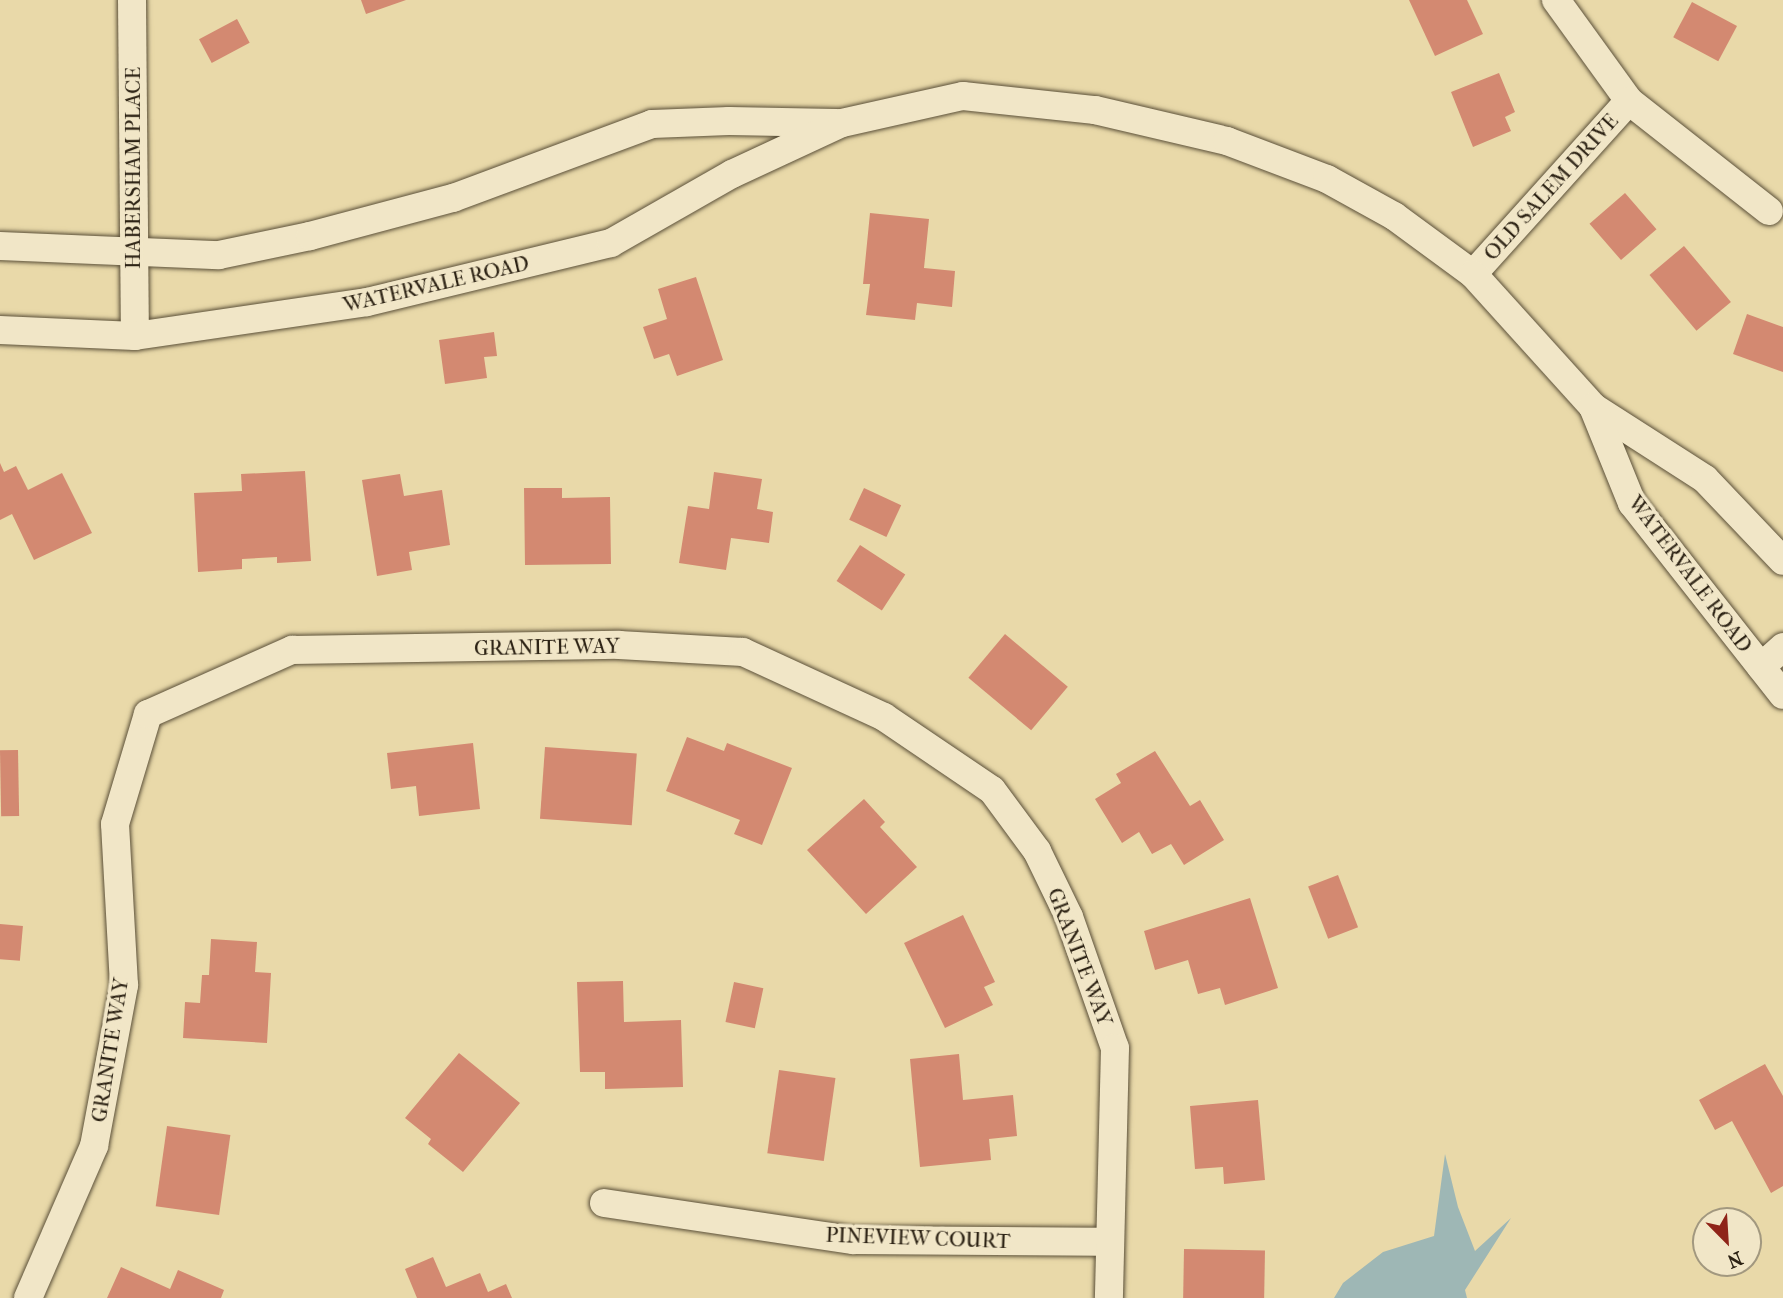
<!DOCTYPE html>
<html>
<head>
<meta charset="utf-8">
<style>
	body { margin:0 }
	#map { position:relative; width:1783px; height:1298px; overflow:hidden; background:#e9d9a9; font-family:"IM FELL French Canon",serif }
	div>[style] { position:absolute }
	.water>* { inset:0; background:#9eb7b5 }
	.building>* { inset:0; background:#d38971; transform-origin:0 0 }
	.roads { filter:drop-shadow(0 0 2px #5b5039) drop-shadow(0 0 2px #5b5039) }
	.minor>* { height:28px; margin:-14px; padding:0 14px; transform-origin:14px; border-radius:14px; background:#f1e6c7 }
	span { translate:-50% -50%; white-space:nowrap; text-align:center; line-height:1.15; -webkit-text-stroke:7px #f1e6c7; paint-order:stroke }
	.street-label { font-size:21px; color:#2c2214 }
	.north { position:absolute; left:1692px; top:1207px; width:70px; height:70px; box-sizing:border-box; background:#f1e6c7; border:2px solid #a2987f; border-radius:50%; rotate:156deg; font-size:19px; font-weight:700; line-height:28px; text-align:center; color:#2c2214 }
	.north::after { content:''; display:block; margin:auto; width:24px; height:32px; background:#8f2418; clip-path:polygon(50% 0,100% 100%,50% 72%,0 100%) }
</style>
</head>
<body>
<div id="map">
	<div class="water">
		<div style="clip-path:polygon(1445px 1154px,1458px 1207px,1475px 1251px,1511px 1218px,1465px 1290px,1467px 1298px,1334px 1298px,1343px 1283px,1383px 1252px,1434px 1236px)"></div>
	</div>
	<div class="building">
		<div style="clip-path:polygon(361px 0,406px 0,366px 14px)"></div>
		<div style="clip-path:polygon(1409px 0,1467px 0,1483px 34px,1435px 56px)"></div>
		<div style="left:1692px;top:2px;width:51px;height:40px;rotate:28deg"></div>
		<div style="left:237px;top:19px;width:27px;height:43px;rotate:62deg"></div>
		<div style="clip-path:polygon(1499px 73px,1515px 112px,1505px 117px,1511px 131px,1473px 147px,1451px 92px)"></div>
		<div style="left:1625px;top:193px;width:48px;height:47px;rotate:49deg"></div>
		<div style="clip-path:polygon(870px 213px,929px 219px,924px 268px,955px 271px,952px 307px,917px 303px,915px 320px,866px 315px,870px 284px,863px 284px)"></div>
		<div style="left:1684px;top:246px;width:73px;height:45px;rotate:50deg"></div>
		<div style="clip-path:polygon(696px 277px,723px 360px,677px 376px,669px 354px,654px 359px,643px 327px,667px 319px,658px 289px)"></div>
		<div style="clip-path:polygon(1747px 314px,1783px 327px,1783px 372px,1733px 354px)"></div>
		<div style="clip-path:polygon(494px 332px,497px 356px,484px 357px,487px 378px,445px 384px,439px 340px)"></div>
		<div style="clip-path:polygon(0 463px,4px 472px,16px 466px,28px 490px,62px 473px,92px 533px,34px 560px,12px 514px,0 520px)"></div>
		<div style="clip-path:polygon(305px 471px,311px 561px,277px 563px,277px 557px,242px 559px,242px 569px,198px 572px,194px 493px,242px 491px,241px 474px)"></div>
		<div style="clip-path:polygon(714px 472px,762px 479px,757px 509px,773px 512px,769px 543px,731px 538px,726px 570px,679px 563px,688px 506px,709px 509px)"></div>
		<div style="clip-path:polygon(400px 474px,404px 496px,442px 490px,450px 545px,409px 552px,412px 570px,377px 576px,362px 480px)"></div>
		<div style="clip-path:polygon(524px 488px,562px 488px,562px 498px,610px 497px,611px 564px,525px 565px)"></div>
		<div style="left:864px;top:488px;width:41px;height:35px;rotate:25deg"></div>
		<div style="left:860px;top:545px;width:54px;height:43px;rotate:33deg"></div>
		<div style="left:1005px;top:634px;width:82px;height:57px;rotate:40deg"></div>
		<div style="clip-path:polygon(687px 737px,724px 751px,727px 743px,792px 768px,762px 845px,734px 834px,740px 820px,666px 791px)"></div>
		<div style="clip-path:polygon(473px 743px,480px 809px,419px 816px,416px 786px,391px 789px,387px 753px)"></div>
		<div style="left:545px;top:747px;width:92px;height:72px;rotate:4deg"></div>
		<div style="left:18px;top:750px;width:66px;height:18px;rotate:89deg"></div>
		<div style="clip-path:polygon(1155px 751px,1190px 806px,1200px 800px,1224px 840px,1184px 865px,1171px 844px,1152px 854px,1139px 832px,1122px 843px,1095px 799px,1121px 783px,1116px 774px)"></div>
		<div style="clip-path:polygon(864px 799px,885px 822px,880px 827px,917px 867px,866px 914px,807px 850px)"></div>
		<div style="left:1338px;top:875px;width:56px;height:32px;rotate:69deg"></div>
		<div style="clip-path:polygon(1250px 898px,1278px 988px,1225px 1005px,1220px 988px,1198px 994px,1188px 960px,1155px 970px,1144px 931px)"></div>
		<div style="clip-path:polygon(963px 915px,995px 982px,984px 987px,993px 1005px,945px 1028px,904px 943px)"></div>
		<div style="left:0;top:924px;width:23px;height:35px;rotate:5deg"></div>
		<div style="clip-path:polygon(211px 939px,257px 942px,255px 972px,271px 973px,267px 1043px,183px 1038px,185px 1002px,200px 1003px,202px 975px,209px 975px)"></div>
		<div style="clip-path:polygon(623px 981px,624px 1022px,681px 1020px,683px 1087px,605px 1089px,605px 1072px,580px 1072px,577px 982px)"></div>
		<div style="left:734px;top:982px;width:30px;height:41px;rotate:12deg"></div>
		<div style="clip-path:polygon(459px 1053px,520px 1103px,463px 1172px,428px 1144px,431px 1139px,405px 1118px)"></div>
		<div style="clip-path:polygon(959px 1054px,963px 1100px,1013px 1095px,1017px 1136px,989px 1139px,991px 1160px,920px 1167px,910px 1059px)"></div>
		<div style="clip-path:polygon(1765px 1064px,1783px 1096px,1783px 1186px,1771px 1193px,1732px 1121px,1715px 1130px,1699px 1100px)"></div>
		<div style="left:779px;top:1070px;width:57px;height:84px;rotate:8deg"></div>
		<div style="clip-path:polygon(1258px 1100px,1265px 1180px,1224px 1184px,1223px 1167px,1195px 1169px,1190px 1106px)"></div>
		<div style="left:167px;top:1126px;width:64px;height:81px;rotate:8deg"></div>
		<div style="left:1184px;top:1249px;width:81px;height:49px;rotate:1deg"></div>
		<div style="clip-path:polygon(433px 1257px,446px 1287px,480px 1273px,488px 1292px,506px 1284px,512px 1298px,417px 1298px,405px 1269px)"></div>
		<div style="clip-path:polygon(121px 1267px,170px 1289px,178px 1270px,224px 1290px,221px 1298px,107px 1298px)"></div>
	</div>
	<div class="roads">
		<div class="minor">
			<div style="left:132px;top:0;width:336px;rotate:89.5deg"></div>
			<div style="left:1556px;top:0;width:125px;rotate:54.1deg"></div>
			<div style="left:1629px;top:101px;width:178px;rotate:38.2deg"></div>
			<div style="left:0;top:246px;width:219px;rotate:2.4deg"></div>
			<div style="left:219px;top:255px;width:93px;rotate:-11.8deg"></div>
			<div style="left:310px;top:236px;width:148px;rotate:-14.9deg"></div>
			<div style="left:453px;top:198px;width:212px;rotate:-20.4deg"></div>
			<div style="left:652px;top:124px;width:77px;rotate:-2.2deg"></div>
			<div style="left:729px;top:121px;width:107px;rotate:1.1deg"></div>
			<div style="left:1473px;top:274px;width:233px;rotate:-48deg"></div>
			<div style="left:0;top:330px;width:135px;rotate:2.5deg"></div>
			<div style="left:135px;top:336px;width:234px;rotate:-8.3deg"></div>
			<div style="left:367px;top:302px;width:251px;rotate:-13.6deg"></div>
			<div style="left:611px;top:243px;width:139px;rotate:-29.7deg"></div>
			<div style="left:732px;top:174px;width:121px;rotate:-24.9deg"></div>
			<div style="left:842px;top:123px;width:124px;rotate:-12.6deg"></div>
			<div style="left:963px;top:96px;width:133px;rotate:6.1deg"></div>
			<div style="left:1095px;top:110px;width:136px;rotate:13.2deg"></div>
			<div style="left:1227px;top:141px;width:107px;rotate:20.8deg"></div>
			<div style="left:1327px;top:179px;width:77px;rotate:28.9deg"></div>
			<div style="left:1394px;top:216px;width:98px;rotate:36.3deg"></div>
			<div style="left:1473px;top:274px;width:179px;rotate:47.9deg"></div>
			<div style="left:1593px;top:407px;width:133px;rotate:32.7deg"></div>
			<div style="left:1705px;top:479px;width:113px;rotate:46.4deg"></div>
			<div style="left:1593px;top:407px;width:104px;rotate:67.9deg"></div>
			<div style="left:1632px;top:503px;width:244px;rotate:51.8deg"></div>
			<div style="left:1761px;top:667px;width:30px;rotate:-42deg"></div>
			<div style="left:604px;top:1203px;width:252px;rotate:8.5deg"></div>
			<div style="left:853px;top:1240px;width:255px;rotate:0.4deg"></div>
			<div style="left:28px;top:1298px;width:166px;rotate:-66.5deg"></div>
			<div style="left:94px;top:1146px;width:164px;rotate:-79.4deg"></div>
			<div style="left:124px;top:985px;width:161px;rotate:-93.2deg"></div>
			<div style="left:115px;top:824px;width:115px;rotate:-73.3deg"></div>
			<div style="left:148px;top:714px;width:158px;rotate:-24deg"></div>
			<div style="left:292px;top:650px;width:327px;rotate:-0.9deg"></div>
			<div style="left:619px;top:645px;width:124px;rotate:3.2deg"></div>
			<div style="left:743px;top:652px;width:155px;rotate:24.7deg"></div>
			<div style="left:884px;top:717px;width:130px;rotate:34.1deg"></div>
			<div style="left:992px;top:790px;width:76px;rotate:53.6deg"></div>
			<div style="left:1037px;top:851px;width:73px;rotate:64.1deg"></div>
			<div style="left:1069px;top:917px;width:139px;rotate:70.7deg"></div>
			<div style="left:1115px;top:1048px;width:250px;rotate:91.4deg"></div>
		</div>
	</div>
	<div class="street-label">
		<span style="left:133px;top:168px;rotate:-90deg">HABERSHAM PLACE</span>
		<span style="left:1551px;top:187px;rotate:-48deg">OLD SALEM DRIVE</span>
		<span style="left:436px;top:284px;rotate:-13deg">WATERVALE ROAD</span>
		<span style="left:1690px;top:574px;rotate:53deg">WATERVALE ROAD</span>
		<span style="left:547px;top:647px;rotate:-1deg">GRANITE WAY</span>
		<span style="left:1080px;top:957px;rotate:69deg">GRANITE WAY</span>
		<span style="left:110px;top:1050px;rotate:-81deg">GRANITE WAY</span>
		<span style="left:918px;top:1238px;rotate:2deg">PINEVIEW COURT</span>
	</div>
	<div class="north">N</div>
</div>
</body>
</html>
